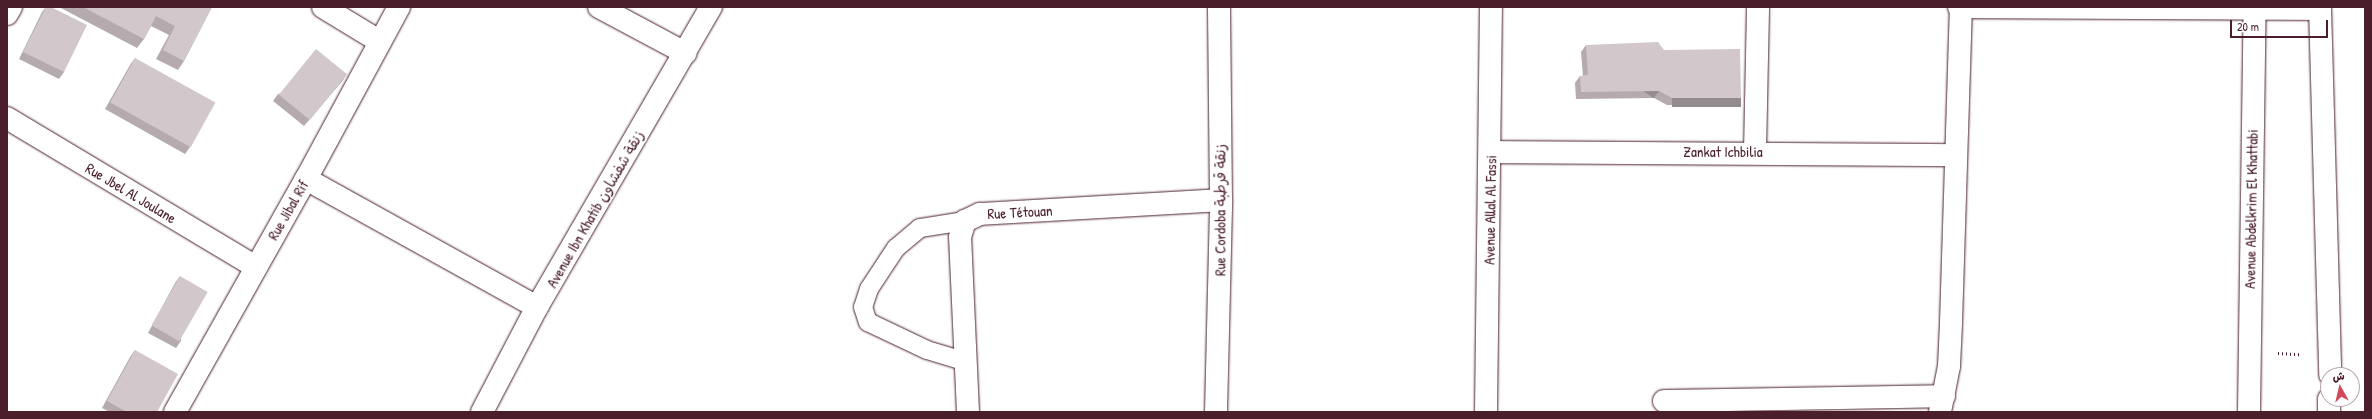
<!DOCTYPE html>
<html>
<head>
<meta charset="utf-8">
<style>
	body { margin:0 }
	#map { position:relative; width:2372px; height:419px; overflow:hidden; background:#fff; font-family:"Patrick Hand","Playpen Sans Arabic",sans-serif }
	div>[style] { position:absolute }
	.path>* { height:2.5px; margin-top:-1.25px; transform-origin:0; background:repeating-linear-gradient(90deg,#4a1f2b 0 1px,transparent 0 4px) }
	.roads { filter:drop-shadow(0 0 1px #4a1f2b) drop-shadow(0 0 1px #4a1f2b) }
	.lane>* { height:18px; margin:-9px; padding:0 9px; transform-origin:9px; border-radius:9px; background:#fff }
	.street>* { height:22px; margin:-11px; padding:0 11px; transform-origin:11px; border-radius:11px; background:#fff }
	.secondary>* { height:22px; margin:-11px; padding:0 11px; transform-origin:11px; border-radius:11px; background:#fff }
	.wall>* { inset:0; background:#b5abaf }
	.shaded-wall>* { inset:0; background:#938b8e; transform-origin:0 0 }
	.building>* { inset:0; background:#d2c7cb; transform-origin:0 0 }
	span { translate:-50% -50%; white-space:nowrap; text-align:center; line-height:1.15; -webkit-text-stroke:3.5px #fff; paint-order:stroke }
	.street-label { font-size:15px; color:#4a1f2b }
	.frame { position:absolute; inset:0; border:8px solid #4a1f2b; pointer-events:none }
	.north { position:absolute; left:2320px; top:367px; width:40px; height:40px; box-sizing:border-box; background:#fff; border:1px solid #b7a5aa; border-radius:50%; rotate:352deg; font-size:11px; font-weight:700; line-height:16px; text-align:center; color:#4a1f2b }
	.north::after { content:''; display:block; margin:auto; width:14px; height:18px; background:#d1495b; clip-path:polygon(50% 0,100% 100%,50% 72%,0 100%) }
	.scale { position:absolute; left:2230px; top:20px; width:98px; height:18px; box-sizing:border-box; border:2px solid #4a1f2b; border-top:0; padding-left:5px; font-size:12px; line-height:14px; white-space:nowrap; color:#4a1f2b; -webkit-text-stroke:3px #fff; paint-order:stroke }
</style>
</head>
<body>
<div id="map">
	<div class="path">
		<div style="left:2278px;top:353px;width:22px;rotate:3deg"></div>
	</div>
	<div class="roads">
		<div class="lane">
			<div style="left:965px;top:221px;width:46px;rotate:171.2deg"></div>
			<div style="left:920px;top:228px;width:31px;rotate:140deg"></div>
			<div style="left:896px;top:248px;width:49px;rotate:123.4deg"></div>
			<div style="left:869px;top:289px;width:19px;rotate:108deg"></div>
			<div style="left:863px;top:307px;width:16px;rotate:72deg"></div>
			<div style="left:868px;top:322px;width:65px;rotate:25.4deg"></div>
			<div style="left:927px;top:350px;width:42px;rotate:16.7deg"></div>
		</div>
		<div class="street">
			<div style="left:323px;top:7px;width:66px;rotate:31.3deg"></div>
			<div style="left:599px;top:7px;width:98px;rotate:28.1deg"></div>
			<div style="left:1959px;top:7px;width:361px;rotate:0.3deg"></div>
			<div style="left:7px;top:14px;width:8px;rotate:-60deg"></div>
			<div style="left:7px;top:118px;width:290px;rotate:30.9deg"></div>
			<div style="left:1491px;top:152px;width:464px;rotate:0.4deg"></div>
			<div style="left:1755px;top:152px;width:145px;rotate:-88.8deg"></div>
			<div style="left:306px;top:179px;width:264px;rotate:29deg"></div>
			<div style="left:1664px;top:401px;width:280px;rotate:-1deg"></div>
			<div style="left:175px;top:412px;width:267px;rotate:-60.7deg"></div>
			<div style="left:306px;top:179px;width:196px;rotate:-61.6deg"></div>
			<div style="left:968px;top:412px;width:175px;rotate:-92.6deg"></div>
			<div style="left:960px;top:237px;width:17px;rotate:-73deg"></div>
			<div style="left:965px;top:221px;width:17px;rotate:-25deg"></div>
			<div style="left:980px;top:214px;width:241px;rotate:-3.3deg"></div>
			<div style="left:1216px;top:412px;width:212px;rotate:-88.6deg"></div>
			<div style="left:1221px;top:200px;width:193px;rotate:-90.6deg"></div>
			<div style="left:1486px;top:412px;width:405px;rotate:-89.3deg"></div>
			<div style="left:1940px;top:412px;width:47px;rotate:-78.9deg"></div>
			<div style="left:1949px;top:366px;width:43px;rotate:-87.3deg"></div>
			<div style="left:1951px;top:323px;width:316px;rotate:-88.2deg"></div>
		</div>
		<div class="secondary">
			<div style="left:2320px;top:7px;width:368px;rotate:88.4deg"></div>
			<div style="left:482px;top:412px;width:119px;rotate:-62.4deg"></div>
			<div style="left:537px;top:307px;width:347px;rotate:-59.9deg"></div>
			<div style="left:2249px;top:412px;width:405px;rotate:-89.2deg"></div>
			<div style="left:2329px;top:412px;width:13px;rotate:-90deg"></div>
		</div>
	</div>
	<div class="wall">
		<div style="clip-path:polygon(46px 7px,51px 7px,64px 72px,59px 79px,19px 59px,42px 12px)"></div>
		<div style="clip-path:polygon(59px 7px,212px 7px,184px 61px,178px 70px,156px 59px,169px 35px,151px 26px,144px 39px,137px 48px)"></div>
		<div style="clip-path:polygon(1586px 45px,1737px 105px,1667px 105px,1654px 98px,1576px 99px,1575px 83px,1580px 76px,1583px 76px,1581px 52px)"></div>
		<div style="clip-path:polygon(135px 58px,190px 147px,185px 154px,105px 109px,130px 65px)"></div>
		<div style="clip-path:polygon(347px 74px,342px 81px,304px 126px,273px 101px,278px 94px)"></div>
		<div style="clip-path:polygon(180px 276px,181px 341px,176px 348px,148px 333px,175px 283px)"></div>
		<div style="clip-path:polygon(135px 350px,157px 412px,110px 412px,102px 408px,130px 357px)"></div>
	</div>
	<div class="shaded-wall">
		<div style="clip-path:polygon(347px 74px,342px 81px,304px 126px,309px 120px)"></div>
		<div style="left:1659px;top:91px;width:9px;height:78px;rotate:126deg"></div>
		<div style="left:1672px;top:98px;width:69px;height:9px"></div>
	</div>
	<div class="building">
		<div style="clip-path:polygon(46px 7px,51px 7px,87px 25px,64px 72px,23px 52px)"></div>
		<div style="clip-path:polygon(83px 7px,212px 7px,184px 61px,163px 50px,175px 26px,156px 16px,144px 39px)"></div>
		<div style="clip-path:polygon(1658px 42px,1664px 50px,1740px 49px,1741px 98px,1672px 98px,1659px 91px,1581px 92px,1580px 76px,1588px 75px,1586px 45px)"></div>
		<div style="left:316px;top:49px;width:40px;height:59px;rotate:39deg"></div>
		<div style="left:135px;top:58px;width:92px;height:51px;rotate:29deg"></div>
		<div style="left:180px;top:276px;width:32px;height:57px;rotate:30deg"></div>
		<div style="clip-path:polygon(135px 350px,178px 374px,157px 412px,127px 412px,107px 401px)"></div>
	</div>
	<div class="street-label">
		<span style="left:1723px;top:152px">Zankat Ichbilia</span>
		<span style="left:131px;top:193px;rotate:31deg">Rue Jbel Al Joulane</span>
		<span style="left:595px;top:209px;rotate:-60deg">Avenue Ibn Khatib زنقة شفشاون</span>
		<span style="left:2251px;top:209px;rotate:-89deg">Avenue Abdelkrim El Khattabi</span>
		<span style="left:288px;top:210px;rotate:-60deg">Rue Jibal Rif</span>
		<span style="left:1220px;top:210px;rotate:-90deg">Rue Cordoba زنقة قرطبة</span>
		<span style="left:1490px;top:210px;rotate:-89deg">Avenue Allal Al Fassi</span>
		<span style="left:1020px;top:212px;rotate:-3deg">Rue Tétouan</span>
	</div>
	<div class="frame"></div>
	<div class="north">ش</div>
	<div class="scale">20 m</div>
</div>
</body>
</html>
